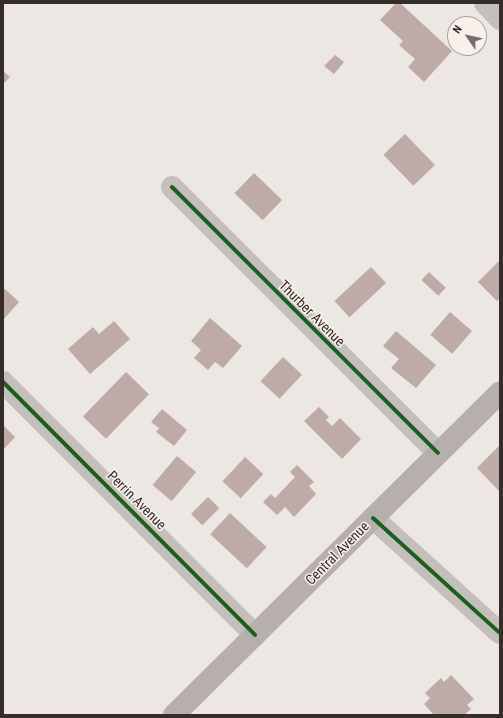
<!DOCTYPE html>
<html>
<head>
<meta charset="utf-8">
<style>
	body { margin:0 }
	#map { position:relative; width:503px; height:718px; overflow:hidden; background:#ece7e3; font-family:"Roboto Condensed",sans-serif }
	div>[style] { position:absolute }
	.building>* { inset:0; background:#beaaa6; transform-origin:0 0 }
	.street>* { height:22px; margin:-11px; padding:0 11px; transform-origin:11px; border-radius:11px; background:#c5bfbc }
	.secondary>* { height:22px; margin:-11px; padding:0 11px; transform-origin:11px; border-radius:11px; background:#b6afac }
	.cycleway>* { height:4px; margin:-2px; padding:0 2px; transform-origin:2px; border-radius:2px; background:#1b5e20 }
	span { translate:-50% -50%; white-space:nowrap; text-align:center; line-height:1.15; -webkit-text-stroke:3px #f8f1eb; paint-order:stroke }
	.street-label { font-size:14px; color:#362c2a }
	.frame { position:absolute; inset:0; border:4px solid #362c2a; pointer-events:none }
	.north { position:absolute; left:447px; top:16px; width:40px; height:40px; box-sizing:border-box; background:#f8f1eb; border:1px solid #aaa29e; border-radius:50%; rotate:304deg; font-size:11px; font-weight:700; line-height:16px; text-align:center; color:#362c2a }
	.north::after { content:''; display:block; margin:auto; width:14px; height:18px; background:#766d6b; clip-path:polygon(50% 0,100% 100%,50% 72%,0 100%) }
</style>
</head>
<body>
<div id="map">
	<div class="building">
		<div style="clip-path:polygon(396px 3px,400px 3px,452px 51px,424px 82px,408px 67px,415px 59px,399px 45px,403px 41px,380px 20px)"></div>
		<div style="clip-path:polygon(335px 55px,344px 62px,334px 74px,324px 66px)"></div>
		<div style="clip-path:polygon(3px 71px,10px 77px,3px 84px)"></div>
		<div style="left:405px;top:134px;width:43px;height:30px;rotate:46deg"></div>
		<div style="left:254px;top:173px;width:39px;height:28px;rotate:44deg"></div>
		<div style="clip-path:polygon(500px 260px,500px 298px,497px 301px,478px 282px)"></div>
		<div style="left:371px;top:267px;width:22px;height:50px;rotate:47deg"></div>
		<div style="left:429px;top:272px;width:23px;height:11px;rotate:43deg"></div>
		<div style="clip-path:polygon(5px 289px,19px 302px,3px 320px,3px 291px)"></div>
		<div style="left:450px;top:312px;width:29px;height:30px;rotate:41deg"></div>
		<div style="clip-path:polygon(210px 318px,242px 346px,223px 368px,215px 362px,208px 370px,194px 358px,201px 350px,191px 341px)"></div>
		<div style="clip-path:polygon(114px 321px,130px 339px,90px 374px,68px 349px,93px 327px,99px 334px)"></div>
		<div style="clip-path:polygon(396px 331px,436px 365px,416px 388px,391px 368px,399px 359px,383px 346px)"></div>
		<div style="left:283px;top:357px;width:26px;height:33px;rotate:43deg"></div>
		<div style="left:126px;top:372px;width:32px;height:62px;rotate:44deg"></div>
		<div style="clip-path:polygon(319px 407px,329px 417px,326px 420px,332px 426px,340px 418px,361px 439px,342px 459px,304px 421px)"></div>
		<div style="clip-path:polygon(162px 409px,187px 430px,174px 446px,156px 432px,159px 428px,151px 422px)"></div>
		<div style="clip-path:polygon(3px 425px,15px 437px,3px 450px)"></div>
		<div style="clip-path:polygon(500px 445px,500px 492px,477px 468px)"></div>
		<div style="left:177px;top:456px;width:25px;height:38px;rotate:40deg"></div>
		<div style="left:245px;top:457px;width:25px;height:33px;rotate:43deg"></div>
		<div style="clip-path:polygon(297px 465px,314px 482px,309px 486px,316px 494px,294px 517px,285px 507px,277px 515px,263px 502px,271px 494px,275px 498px,295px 477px,290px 472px)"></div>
		<div style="left:208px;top:497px;width:16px;height:24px;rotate:45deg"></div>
		<div style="left:230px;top:513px;width:50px;height:29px;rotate:43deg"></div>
		<div style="clip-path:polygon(451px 675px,474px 699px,467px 705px,471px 709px,464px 715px,434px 715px,424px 704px,430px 698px,425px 693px,441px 678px,444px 682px)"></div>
	</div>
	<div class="street">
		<div style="left:485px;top:3px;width:22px;rotate:47deg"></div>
		<div style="left:172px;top:187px;width:376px;rotate:45deg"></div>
		<div style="left:3px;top:382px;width:357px;rotate:45.1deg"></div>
		<div style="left:373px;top:518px;width:171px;rotate:42.2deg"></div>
	</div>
	<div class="secondary">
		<div style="left:174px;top:715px;width:459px;rotate:-44.7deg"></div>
	</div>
	<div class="cycleway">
		<div style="left:172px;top:187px;width:376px;rotate:45deg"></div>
		<div style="left:3px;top:382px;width:357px;rotate:45.1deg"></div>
		<div style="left:373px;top:518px;width:171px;rotate:42.2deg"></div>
	</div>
	<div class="street-label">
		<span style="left:312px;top:313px;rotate:45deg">Thurber Avenue</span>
		<span style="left:137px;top:500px;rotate:45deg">Perrin Avenue</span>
		<span style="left:337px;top:553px;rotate:-45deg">Central Avenue</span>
	</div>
	<div class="frame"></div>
	<div class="north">N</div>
</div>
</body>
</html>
